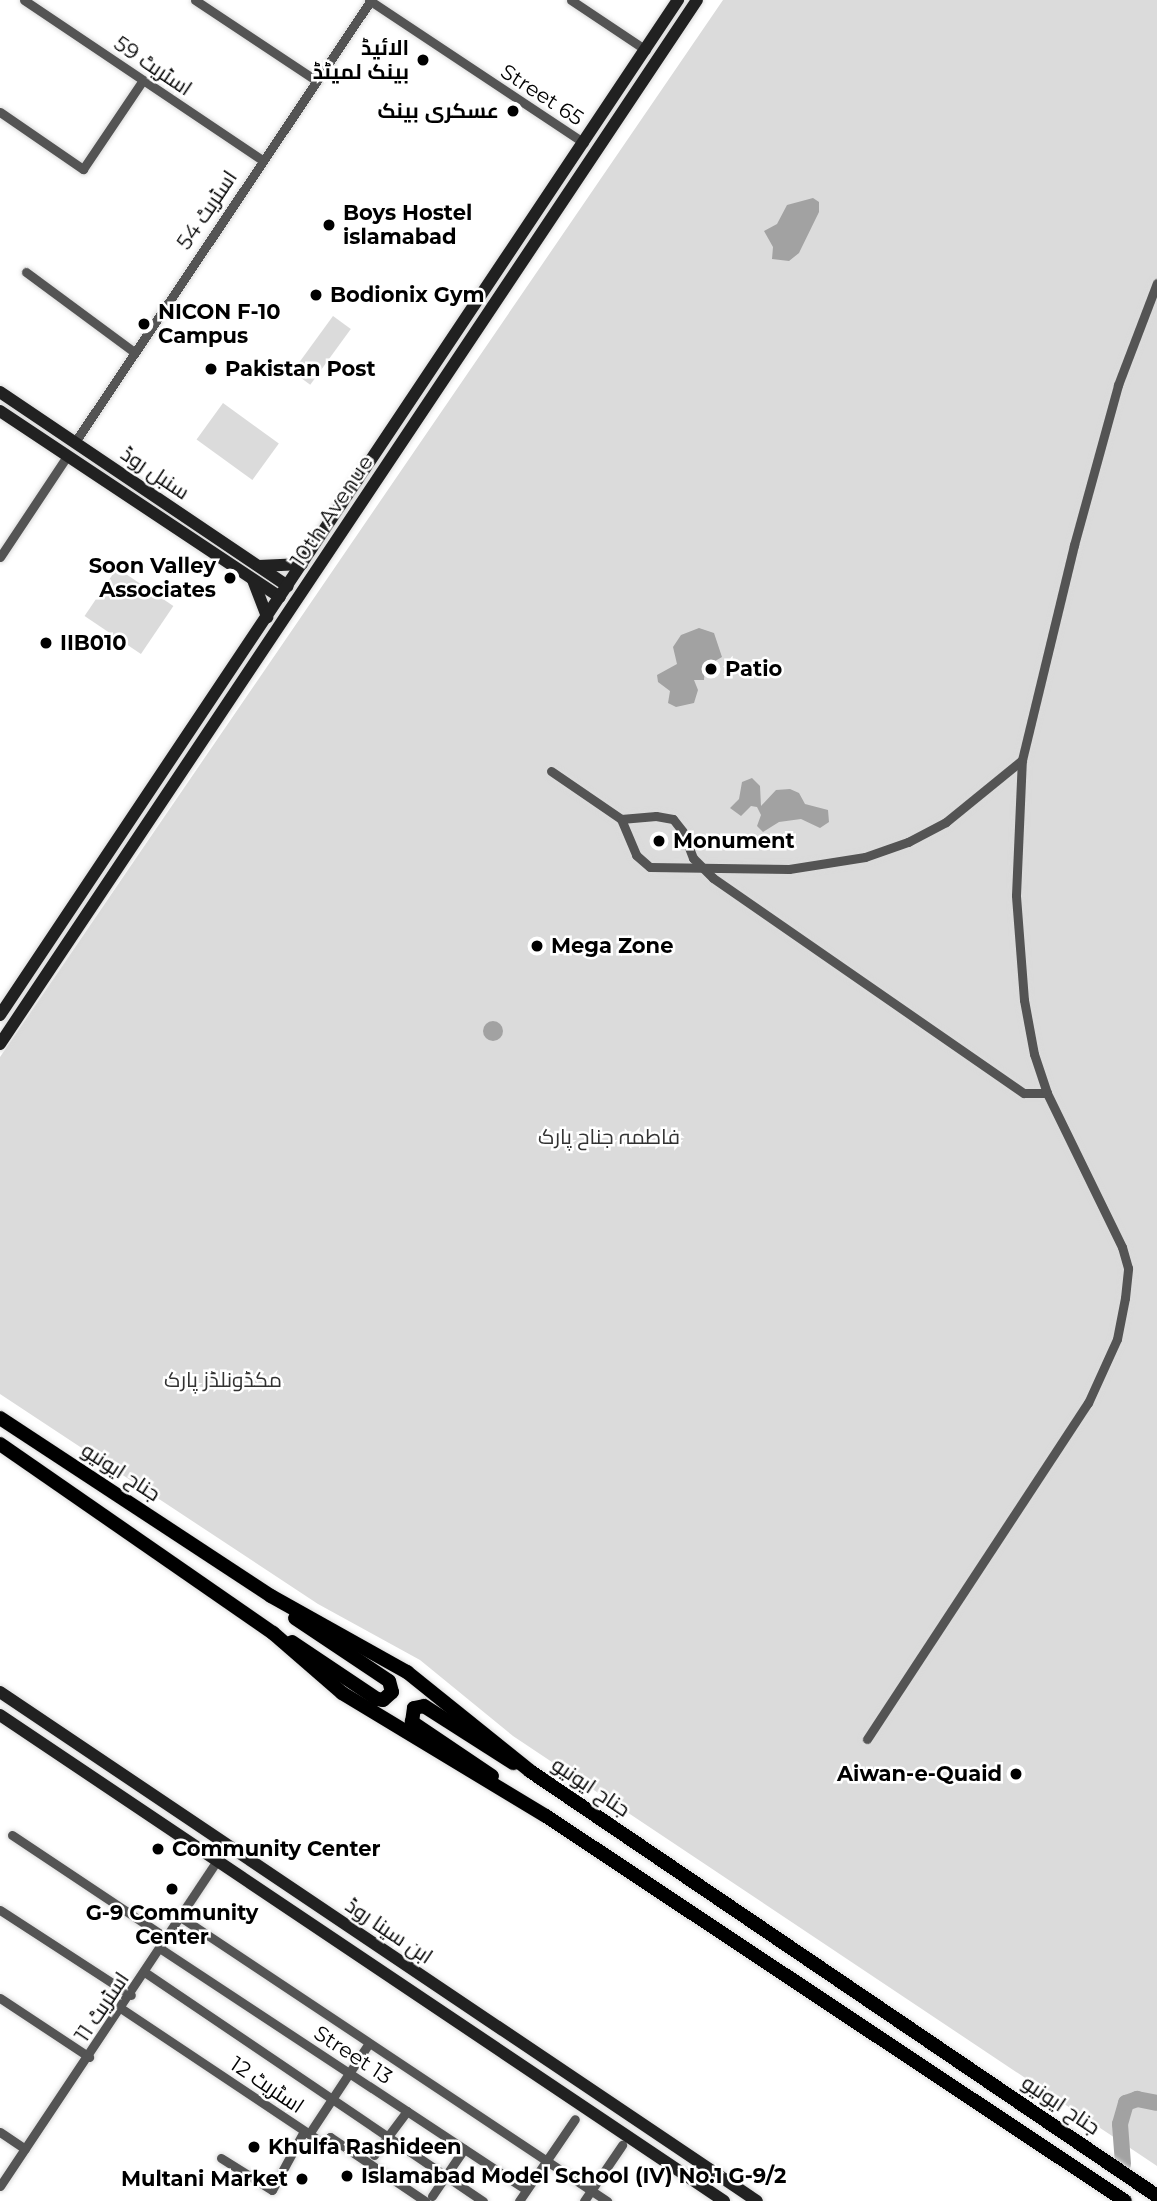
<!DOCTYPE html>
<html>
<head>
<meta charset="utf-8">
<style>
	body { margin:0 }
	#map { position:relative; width:1157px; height:2201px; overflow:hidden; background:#fff; font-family:Montserrat,Cairo,sans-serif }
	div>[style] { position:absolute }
	.green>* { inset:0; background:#dbdbdb; transform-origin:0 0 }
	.water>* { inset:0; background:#a2a2a2 }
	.round { border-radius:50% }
	.river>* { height:16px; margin:-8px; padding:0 8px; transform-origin:8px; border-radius:8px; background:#a2a2a2 }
	.roads { filter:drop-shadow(0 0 2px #dbdbdb) drop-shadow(0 0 2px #dbdbdb) }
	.street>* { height:9px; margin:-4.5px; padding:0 4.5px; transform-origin:4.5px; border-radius:4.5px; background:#545454 }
	.secondary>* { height:12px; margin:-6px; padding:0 6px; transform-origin:6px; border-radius:6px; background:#212121 }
	.primary>* { height:14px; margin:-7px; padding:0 7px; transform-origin:7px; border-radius:7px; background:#000 }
	.dots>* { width:19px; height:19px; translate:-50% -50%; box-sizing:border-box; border:4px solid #fff; border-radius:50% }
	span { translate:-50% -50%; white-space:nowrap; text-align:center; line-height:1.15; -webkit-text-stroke:5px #fff; paint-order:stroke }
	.poi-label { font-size:21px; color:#000; font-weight:700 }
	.right { translate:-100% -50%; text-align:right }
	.left { translate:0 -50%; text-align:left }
	.street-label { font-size:21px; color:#000 }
	.park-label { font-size:21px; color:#323232 }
</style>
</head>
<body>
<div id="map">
	<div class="green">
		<div style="clip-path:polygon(723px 0,1157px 0,1157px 2166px,513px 1736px,420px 1660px,318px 1604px,0 1394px,0 1057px)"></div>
		<div style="left:333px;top:316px;width:22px;height:69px;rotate:36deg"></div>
		<div style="left:223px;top:403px;width:69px;height:45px;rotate:36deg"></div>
		<div style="left:117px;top:568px;width:68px;height:58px;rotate:34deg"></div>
	</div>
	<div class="water">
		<div style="clip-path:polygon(813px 198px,819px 202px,819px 212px,799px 253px,789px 261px,772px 259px,773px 247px,764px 231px,777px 224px,787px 205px)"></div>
		<div style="clip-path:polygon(699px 628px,714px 633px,722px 657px,705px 667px,704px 680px,694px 680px,698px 690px,694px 703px,676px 707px,668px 703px,670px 691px,658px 682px,657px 675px,677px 664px,673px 647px,681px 635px)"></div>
		<div style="clip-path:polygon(752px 778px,760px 786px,761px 806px,776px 790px,790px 789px,799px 793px,805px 804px,828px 810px,829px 822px,820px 828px,801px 819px,779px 822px,763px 832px,757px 826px,761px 815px,757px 807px,751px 806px,741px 816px,730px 808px,739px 799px,742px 782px)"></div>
		<div class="round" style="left:483px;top:1021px;width:20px;height:20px"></div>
	</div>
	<div class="river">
		<div style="left:1123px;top:2164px;width:40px;rotate:-94.3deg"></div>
		<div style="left:1120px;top:2124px;width:22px;rotate:-74deg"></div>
		<div style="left:1126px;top:2103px;width:12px;rotate:-20deg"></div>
		<div style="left:1137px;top:2099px;width:20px;rotate:11deg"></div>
	</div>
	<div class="roads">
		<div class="street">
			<div style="left:24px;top:0;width:287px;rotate:33.9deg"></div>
			<div style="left:195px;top:0;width:146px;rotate:33.6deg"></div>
			<div style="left:369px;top:0;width:258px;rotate:33.6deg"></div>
			<div style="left:571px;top:0;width:90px;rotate:33.7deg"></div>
			<div style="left:0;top:112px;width:101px;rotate:34.5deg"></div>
			<div style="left:83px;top:169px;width:107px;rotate:-56deg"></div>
			<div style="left:26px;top:272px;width:134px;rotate:36.5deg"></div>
			<div style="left:75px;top:442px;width:532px;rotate:-56.19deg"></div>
			<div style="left:0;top:557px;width:121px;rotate:-56.4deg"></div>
			<div style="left:551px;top:771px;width:85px;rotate:34.4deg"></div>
			<div style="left:621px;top:819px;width:39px;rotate:67deg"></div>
			<div style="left:636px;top:855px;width:18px;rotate:41deg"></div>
			<div style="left:650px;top:867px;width:139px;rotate:0.8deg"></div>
			<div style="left:789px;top:869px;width:77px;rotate:-9deg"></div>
			<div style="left:865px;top:857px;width:46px;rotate:-19.2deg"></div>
			<div style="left:908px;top:842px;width:43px;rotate:-27.8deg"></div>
			<div style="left:946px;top:822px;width:98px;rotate:-39.2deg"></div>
			<div style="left:621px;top:819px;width:35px;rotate:-5deg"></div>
			<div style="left:656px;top:816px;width:17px;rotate:10deg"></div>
			<div style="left:673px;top:819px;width:16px;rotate:52deg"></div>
			<div style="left:683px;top:832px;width:28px;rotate:69deg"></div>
			<div style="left:693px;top:858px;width:28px;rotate:45deg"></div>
			<div style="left:713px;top:878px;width:378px;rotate:34.7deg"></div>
			<div style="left:1024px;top:1093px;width:23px"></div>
			<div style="left:867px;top:1739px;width:402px;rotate:-56.7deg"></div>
			<div style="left:1088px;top:1403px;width:70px;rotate:-65.6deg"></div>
			<div style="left:1117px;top:1339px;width:42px;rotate:-79deg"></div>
			<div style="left:1125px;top:1298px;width:30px;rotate:-84deg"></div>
			<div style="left:1128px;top:1268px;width:22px;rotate:-106deg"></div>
			<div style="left:1122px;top:1247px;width:171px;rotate:-116deg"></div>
			<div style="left:1047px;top:1093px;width:41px;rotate:-108.4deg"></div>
			<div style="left:1034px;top:1054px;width:55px;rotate:-100.5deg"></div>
			<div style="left:1024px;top:1000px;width:105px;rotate:-94.4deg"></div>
			<div style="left:1016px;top:895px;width:135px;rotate:-87.5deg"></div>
			<div style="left:1022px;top:760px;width:221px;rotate:-76.4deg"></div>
			<div style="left:1074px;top:545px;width:166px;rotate:-74.6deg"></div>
			<div style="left:1118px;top:385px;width:109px;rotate:-69.1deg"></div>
			<div style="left:12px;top:1835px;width:187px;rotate:33.7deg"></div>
			<div style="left:0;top:1910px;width:156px;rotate:33deg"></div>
			<div style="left:182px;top:1918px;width:511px;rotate:33.66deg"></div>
			<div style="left:161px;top:1949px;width:437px;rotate:33.4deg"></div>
			<div style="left:146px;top:1973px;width:407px;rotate:34.1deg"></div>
			<div style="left:0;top:1998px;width:107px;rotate:33.5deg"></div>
			<div style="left:122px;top:2009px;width:245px;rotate:33.7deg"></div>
			<div style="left:326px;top:2145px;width:9px;rotate:-63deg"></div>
			<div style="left:330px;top:2137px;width:115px;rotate:34deg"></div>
			<div style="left:0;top:2132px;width:30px;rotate:34deg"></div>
			<div style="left:309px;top:2134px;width:109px;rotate:-56.6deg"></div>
			<div style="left:374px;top:2155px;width:55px;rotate:-53.1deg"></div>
			<div style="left:221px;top:2158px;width:60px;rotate:32.1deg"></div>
			<div style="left:272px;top:2190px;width:67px;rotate:-61.5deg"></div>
			<div style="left:0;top:2186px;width:411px;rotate:-56.3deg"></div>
			<div style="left:432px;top:2196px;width:57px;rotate:-55.8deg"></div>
			<div style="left:519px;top:2201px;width:99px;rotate:-55.7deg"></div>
			<div style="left:584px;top:2201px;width:68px;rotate:-55.8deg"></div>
		</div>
		<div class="secondary">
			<div style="left:0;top:392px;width:347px;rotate:34deg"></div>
			<div style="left:0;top:411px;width:336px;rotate:33.6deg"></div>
			<div style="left:259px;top:566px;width:43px;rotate:-2.7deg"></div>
			<div style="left:253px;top:580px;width:40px;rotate:69deg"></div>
			<div style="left:0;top:1015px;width:1221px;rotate:-56.26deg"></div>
			<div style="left:0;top:1044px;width:1255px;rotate:-56.27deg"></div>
			<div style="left:0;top:1692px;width:912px;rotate:33.92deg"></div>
			<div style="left:0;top:1715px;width:872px;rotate:33.87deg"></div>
		</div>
		<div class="primary">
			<div style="left:0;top:1418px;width:324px;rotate:33.3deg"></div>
			<div style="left:271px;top:1596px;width:156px;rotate:29.2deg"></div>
			<div style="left:407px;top:1672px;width:158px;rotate:38.8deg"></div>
			<div style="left:530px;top:1771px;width:757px;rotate:34.13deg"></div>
			<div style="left:0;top:1444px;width:332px;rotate:34.7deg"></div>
			<div style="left:273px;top:1633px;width:91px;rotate:41deg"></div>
			<div style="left:342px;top:1693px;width:238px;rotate:31.1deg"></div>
			<div style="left:546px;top:1816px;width:695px;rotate:33.62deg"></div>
			<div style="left:292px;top:1642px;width:102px;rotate:33.8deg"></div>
			<div style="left:377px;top:1699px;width:6px;rotate:9deg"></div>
			<div style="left:383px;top:1700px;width:12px;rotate:-42deg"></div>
			<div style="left:392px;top:1692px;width:11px;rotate:-105deg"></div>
			<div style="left:389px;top:1681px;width:113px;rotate:-146.2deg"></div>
			<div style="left:492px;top:1776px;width:97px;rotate:-146deg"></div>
			<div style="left:412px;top:1722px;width:14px;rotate:-82deg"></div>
			<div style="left:414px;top:1708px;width:10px;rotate:-11deg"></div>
			<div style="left:424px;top:1706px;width:106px;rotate:32.6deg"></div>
		</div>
	</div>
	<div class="dots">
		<div style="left:423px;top:60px;background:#000"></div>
		<div style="left:513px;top:111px;background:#000"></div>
		<div style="left:329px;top:225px;background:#000"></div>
		<div style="left:316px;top:295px;background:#000"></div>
		<div style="left:144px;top:324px;background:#000"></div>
		<div style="left:211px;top:369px;background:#000"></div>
		<div style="left:230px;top:578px;background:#000"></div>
		<div style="left:46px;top:643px;background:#000"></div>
		<div style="left:711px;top:669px;background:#000"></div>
		<div style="left:659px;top:841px;background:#000"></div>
		<div style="left:537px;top:946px;background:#000"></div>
		<div style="left:1016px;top:1774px;background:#000"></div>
		<div style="left:158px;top:1849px;background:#000"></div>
		<div style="left:172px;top:1889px;background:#000"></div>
		<div style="left:254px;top:2147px;background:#000"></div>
		<div style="left:347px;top:2176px;background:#000"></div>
		<div style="left:302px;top:2179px;background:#000"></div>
	</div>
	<div class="poi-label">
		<span class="right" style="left:409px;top:60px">الائیڈ<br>بینک لمیٹڈ</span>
		<span class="right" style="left:499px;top:111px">عسکری بینک</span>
		<span class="left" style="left:343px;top:225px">Boys Hostel<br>islamabad</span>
		<span class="left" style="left:330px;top:295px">Bodionix Gym</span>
		<span class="left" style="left:158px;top:324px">NICON F-10<br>Campus</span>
		<span class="left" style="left:225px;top:369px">Pakistan Post</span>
		<span class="right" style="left:216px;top:578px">Soon Valley<br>Associates</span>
		<span class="left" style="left:60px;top:643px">IIB010</span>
		<span class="left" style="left:725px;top:669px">Patio</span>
		<span class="left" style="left:673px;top:841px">Monument</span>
		<span class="left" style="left:551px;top:946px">Mega Zone</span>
		<span class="right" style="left:1002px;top:1774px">Aiwan-e-Quaid</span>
		<span class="left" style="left:172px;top:1849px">Community Center</span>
		<span style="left:172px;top:1925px">G-9 Community<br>Center</span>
		<span class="left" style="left:268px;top:2147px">Khulfa Rashideen</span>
		<span class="left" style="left:361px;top:2176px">Islamabad Model School (IV) No.1 G-9/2</span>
		<span class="right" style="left:288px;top:2179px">Multani Market</span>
	</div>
	<div class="street-label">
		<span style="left:153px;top:66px;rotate:34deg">اسٹریٹ 59</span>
		<span style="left:542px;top:95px;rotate:33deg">Street 65</span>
		<span style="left:207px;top:210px;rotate:-56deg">اسٹریٹ 54</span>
		<span style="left:155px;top:473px;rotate:34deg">سنبل روڈ</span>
		<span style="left:332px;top:511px;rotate:-56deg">10th Avenue</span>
		<span style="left:121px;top:1472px;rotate:33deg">جناح ایونیو</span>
		<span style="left:591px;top:1787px;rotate:34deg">جناح ایونیو</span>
		<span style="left:389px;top:1931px;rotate:34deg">ابن سینا روڈ</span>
		<span style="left:102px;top:2007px;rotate:-56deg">اسٹریٹ 11</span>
		<span style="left:353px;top:2055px;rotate:33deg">Street 13</span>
		<span style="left:267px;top:2085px;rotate:34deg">اسٹریٹ 12</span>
		<span style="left:1061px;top:2105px;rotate:34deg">جناح ایونیو</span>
	</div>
	<div class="park-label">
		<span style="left:609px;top:1137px">فاطمہ جناح پارک</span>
		<span style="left:223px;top:1380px">مکڈونلڈز پارک</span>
	</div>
</div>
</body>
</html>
